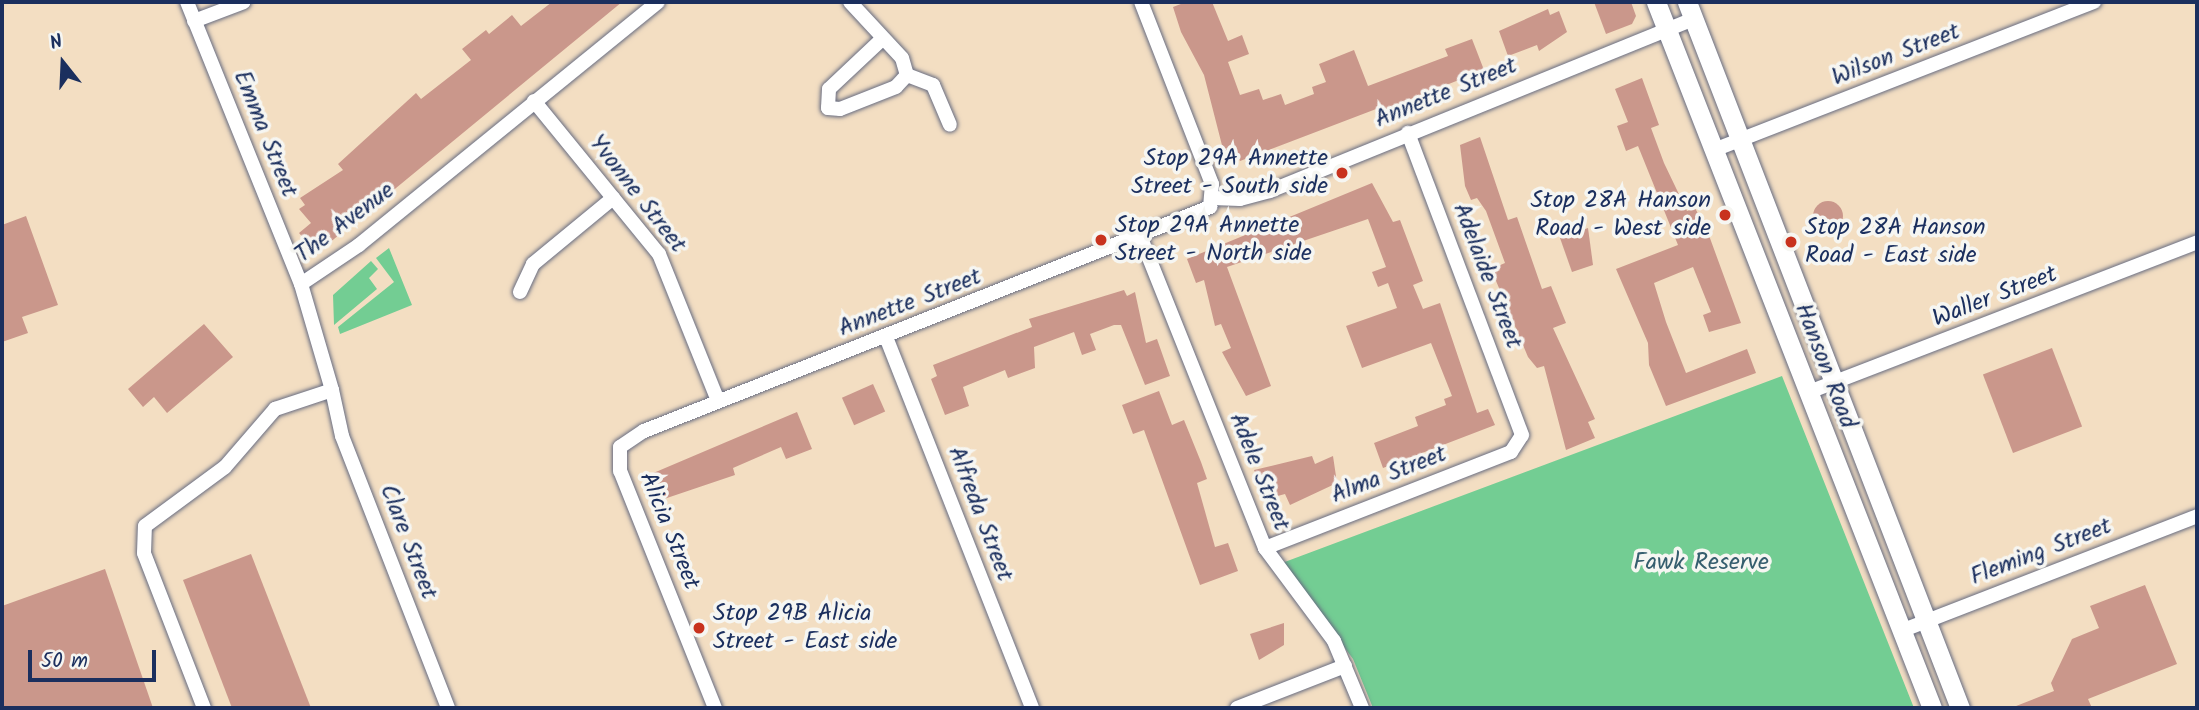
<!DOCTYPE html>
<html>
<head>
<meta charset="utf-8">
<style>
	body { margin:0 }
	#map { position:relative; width:2199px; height:710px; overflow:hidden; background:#f3dec2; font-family:Kalam,sans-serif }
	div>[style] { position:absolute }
	.green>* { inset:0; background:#73cd93 }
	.building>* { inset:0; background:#ca978b; transform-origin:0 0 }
	.round { border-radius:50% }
	.roads { filter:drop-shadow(0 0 2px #676c81) drop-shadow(0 0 2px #676c81) }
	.street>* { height:14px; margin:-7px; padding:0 7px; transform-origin:7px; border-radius:7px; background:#fff }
	.secondary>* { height:19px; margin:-9.5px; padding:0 9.5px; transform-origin:9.5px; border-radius:9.5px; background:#fff }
	.dots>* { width:19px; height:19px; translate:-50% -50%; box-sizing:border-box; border:4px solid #f6f6f2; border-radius:50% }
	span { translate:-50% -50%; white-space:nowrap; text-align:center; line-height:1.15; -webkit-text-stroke:7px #f6f6f2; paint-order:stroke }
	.street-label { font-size:24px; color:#1b2f5e }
	.poi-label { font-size:24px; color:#1b2f5e }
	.right { translate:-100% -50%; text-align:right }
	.left { translate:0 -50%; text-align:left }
	.park-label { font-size:24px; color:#355e6e }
	.frame { position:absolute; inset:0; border:4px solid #1b2f5e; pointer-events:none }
	.north { position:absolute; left:28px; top:28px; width:70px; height:70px; -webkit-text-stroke:5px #f6f6f2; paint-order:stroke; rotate:342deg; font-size:19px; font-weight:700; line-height:28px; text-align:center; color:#1b2f5e }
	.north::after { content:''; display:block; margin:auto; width:24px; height:32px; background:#1b2f5e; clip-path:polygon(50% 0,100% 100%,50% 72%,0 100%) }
	.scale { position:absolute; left:28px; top:650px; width:128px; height:32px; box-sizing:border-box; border:4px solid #1b2f5e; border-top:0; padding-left:9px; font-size:21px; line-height:24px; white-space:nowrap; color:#1b2f5e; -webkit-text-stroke:5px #f6f6f2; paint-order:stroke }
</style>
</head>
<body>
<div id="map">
	<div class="green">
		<div style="clip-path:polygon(389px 248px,412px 305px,340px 334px,338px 327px,394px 282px,376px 258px)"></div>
		<div style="clip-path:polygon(371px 261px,378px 269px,369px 278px,377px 289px,334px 325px,333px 295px)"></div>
		<div style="clip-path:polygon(1782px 376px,1914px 708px,1373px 708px,1353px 659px,1282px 563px)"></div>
	</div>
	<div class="building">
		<div style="clip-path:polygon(552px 2px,622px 2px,317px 253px,299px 233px,311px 223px,299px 209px,305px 205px,300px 198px,343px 170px,338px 164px,416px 93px,421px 99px,471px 60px,462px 49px,486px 30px,489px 34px,512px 15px,521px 26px)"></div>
		<div style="clip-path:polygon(1186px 2px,1212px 2px,1228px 41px,1242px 35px,1249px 54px,1228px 62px,1240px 95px,1259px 89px,1263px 100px,1281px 94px,1285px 105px,1314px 94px,1312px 87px,1326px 82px,1319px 64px,1354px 50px,1368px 86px,1448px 56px,1445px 49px,1472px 39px,1484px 70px,1411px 99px,1413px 105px,1387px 115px,1384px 106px,1240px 161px,1237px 153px,1225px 157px,1204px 75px,1181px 32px,1173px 7px)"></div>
		<div style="clip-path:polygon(1594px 2px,1631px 2px,1636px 16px,1632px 24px,1606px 34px)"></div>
		<div style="clip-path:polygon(1548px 9px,1550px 15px,1559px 11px,1567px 32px,1539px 51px,1537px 45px,1508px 56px,1499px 31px)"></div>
		<div style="clip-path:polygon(1642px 78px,1659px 125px,1651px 128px,1664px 163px,1687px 211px,1695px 208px,1707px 230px,1741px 323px,1709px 332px,1703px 315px,1711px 312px,1693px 267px,1654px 283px,1666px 322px,1686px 373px,1747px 349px,1756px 373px,1666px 406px,1649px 365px,1648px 343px,1616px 269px,1678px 245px,1638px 146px,1626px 151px,1617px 126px,1628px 122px,1615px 89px)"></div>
		<div style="clip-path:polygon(1480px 137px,1508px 220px,1517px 217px,1542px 289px,1551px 286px,1566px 323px,1553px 328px,1595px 419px,1588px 422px,1595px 438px,1566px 450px,1544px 366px,1537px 368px,1528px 357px,1491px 269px,1505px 263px,1486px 211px,1477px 198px,1471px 200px,1465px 186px,1460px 145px)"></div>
		<div style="clip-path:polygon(1372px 183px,1393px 222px,1400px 220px,1423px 281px,1413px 285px,1423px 309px,1440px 303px,1477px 413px,1488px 409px,1495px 425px,1383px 468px,1374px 443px,1418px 426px,1415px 417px,1446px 405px,1444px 399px,1452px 396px,1431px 343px,1362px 368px,1346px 326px,1397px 308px,1388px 283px,1378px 287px,1372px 272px,1386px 267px,1368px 219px,1227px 267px,1271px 386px,1246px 396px,1222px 352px,1231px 348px,1221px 324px,1215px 326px,1204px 280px,1196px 283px,1187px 259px)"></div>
		<div class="round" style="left:1813px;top:201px;width:30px;height:30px"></div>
		<div style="clip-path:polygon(26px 216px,58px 305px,22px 317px,28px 333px,2px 342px,2px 225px)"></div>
		<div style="clip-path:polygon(1588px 228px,1593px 265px,1572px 272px,1560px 238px)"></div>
		<div style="clip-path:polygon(1124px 290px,1127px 296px,1135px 292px,1146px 343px,1157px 339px,1170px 376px,1145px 385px,1121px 325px,1114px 325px,1090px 334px,1096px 350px,1082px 355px,1074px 332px,1034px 347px,1035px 368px,1008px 378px,1005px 370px,963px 387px,969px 406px,945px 415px,931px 379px,937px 376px,933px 365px,1032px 327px,1029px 319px)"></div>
		<div style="clip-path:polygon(204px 324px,233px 357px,167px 413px,154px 397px,143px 407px,128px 389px)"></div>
		<div style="left:2052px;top:348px;width:84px;height:74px;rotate:69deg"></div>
		<div style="left:873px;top:384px;width:30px;height:34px;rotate:66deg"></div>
		<div style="clip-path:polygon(1159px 391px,1172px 425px,1184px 420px,1201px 462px,1207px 479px,1197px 483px,1215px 547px,1228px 543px,1238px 571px,1200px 585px,1144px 430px,1133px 434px,1122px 405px)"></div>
		<div style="clip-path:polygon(797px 412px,812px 449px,786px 459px,781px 447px,733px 468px,735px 475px,661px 500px,651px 474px)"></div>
		<div style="clip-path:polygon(1312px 456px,1315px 464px,1333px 456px,1337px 483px,1290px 505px,1285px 494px,1266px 499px,1254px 470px)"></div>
		<div style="clip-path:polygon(251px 554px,311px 708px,232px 708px,183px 580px)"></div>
		<div style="clip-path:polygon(105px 569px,153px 708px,2px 708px,2px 606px)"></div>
		<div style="clip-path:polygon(2145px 585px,2177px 664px,2088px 699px,2092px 708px,2011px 708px,2054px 691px,2051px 683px,2072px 639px,2099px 628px,2090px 606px)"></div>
		<div style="clip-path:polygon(1284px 623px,1284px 645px,1259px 660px,1250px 634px)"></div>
	</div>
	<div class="roads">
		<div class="street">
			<div style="left:187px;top:2px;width:304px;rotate:68deg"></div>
			<div style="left:850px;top:2px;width:76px;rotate:47.1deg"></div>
			<div style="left:902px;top:58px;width:18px;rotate:74deg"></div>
			<div style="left:907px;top:75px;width:16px;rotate:133deg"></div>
			<div style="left:896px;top:87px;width:60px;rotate:158.6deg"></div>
			<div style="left:840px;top:109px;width:12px;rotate:-175deg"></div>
			<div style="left:828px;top:108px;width:19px;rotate:-87deg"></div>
			<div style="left:829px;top:89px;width:71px;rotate:-43.3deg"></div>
			<div style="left:194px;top:21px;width:53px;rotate:-20.8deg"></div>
			<div style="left:907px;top:75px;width:28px;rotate:21deg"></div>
			<div style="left:933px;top:85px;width:43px;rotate:67deg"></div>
			<div style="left:534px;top:101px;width:198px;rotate:50.8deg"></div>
			<div style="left:659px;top:254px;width:158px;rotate:68.1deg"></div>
			<div style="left:1714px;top:150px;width:408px;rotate:-21.3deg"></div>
			<div style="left:1212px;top:198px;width:28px;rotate:2deg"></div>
			<div style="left:1240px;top:199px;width:31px;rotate:-15deg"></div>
			<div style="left:1270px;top:191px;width:458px;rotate:-22.1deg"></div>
			<div style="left:1141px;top:238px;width:334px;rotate:68.2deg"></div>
			<div style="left:1265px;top:548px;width:116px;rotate:53.4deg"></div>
			<div style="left:1334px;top:641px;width:73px;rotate:67.3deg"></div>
			<div style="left:520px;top:292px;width:31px;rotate:-65deg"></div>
			<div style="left:533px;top:264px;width:104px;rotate:-39.5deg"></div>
			<div style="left:886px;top:337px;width:399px;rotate:68.5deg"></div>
			<div style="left:332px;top:390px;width:47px;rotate:77.7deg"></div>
			<div style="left:342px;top:436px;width:292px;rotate:68.7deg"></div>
			<div style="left:1809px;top:392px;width:416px;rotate:-21.1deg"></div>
			<div style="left:1265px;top:548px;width:264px;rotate:-21.3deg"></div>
			<div style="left:1511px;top:452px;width:20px;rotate:-57deg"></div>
			<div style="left:1522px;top:435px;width:323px;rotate:-110.7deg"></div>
			<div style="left:1901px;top:631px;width:318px;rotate:-21.2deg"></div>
			<div style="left:204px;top:708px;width:166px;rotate:-111.2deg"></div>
			<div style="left:144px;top:553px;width:27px;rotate:-88deg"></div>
			<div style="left:145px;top:526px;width:99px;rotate:-36.4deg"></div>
			<div style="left:225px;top:467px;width:77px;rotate:-49.2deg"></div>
			<div style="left:275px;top:409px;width:60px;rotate:-18.4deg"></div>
			<div style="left:332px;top:390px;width:110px;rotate:-106.3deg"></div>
			<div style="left:301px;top:284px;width:70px;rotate:-33.9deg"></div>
			<div style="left:359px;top:245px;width:385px;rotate:-39.1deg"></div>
			<div style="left:715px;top:708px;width:255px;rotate:-111.8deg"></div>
			<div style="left:620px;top:471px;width:24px;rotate:-90deg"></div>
			<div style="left:620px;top:447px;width:29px;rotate:-34deg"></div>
			<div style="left:644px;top:431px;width:609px;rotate:-21.59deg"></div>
			<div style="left:1210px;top:207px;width:23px;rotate:-85deg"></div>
			<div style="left:1212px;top:184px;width:195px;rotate:-111.3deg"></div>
			<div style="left:1237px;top:708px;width:116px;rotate:-21.3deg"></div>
		</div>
		<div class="secondary">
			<div style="left:1656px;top:2px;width:758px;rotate:68.65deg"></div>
			<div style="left:1687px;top:2px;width:757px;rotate:68.86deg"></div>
		</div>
	</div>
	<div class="dots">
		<div style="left:1342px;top:173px;background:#c8321e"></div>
		<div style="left:1725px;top:215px;background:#c8321e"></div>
		<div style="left:1101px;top:240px;background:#c8321e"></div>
		<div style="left:1791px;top:242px;background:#c8321e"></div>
		<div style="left:699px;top:628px;background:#c8321e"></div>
	</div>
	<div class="street-label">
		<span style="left:1896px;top:55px;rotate:-21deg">Wilson Street</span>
		<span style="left:1446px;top:93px;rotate:-22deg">Annette Street</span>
		<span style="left:265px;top:134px;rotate:68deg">Emma Street</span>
		<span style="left:637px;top:194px;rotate:52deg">Yvonne Street</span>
		<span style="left:345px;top:223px;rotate:-37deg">The Avenue</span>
		<span style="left:1487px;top:276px;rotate:69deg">Adelaide Street</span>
		<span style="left:1995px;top:297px;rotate:-21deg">Waller Street</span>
		<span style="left:910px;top:303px;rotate:-21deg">Annette Street</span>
		<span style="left:1825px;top:366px;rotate:69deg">Hanson Road</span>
		<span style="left:1259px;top:472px;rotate:68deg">Adele Street</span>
		<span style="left:1389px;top:475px;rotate:-21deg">Alma Street</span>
		<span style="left:980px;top:514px;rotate:69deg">Alfreda Street</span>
		<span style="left:669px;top:531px;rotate:68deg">Alicia Street</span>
		<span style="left:408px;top:542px;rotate:69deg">Clare Street</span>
		<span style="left:2041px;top:552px;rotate:-21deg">Fleming Street</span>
	</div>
	<div class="poi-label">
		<span class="right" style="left:1328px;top:173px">Stop 29A Annette<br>Street - South side</span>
		<span class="right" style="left:1711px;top:215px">Stop 28A Hanson<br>Road - West side</span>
		<span class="left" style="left:1115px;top:240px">Stop 29A Annette<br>Street - North side</span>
		<span class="left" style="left:1805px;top:242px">Stop 28A Hanson<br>Road - East side</span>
		<span class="left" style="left:713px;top:628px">Stop 29B Alicia<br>Street - East side</span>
	</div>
	<div class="park-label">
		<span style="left:1701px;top:563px">Fawk Reserve</span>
	</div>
	<div class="frame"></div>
	<div class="north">N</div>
	<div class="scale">50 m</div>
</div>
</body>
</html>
